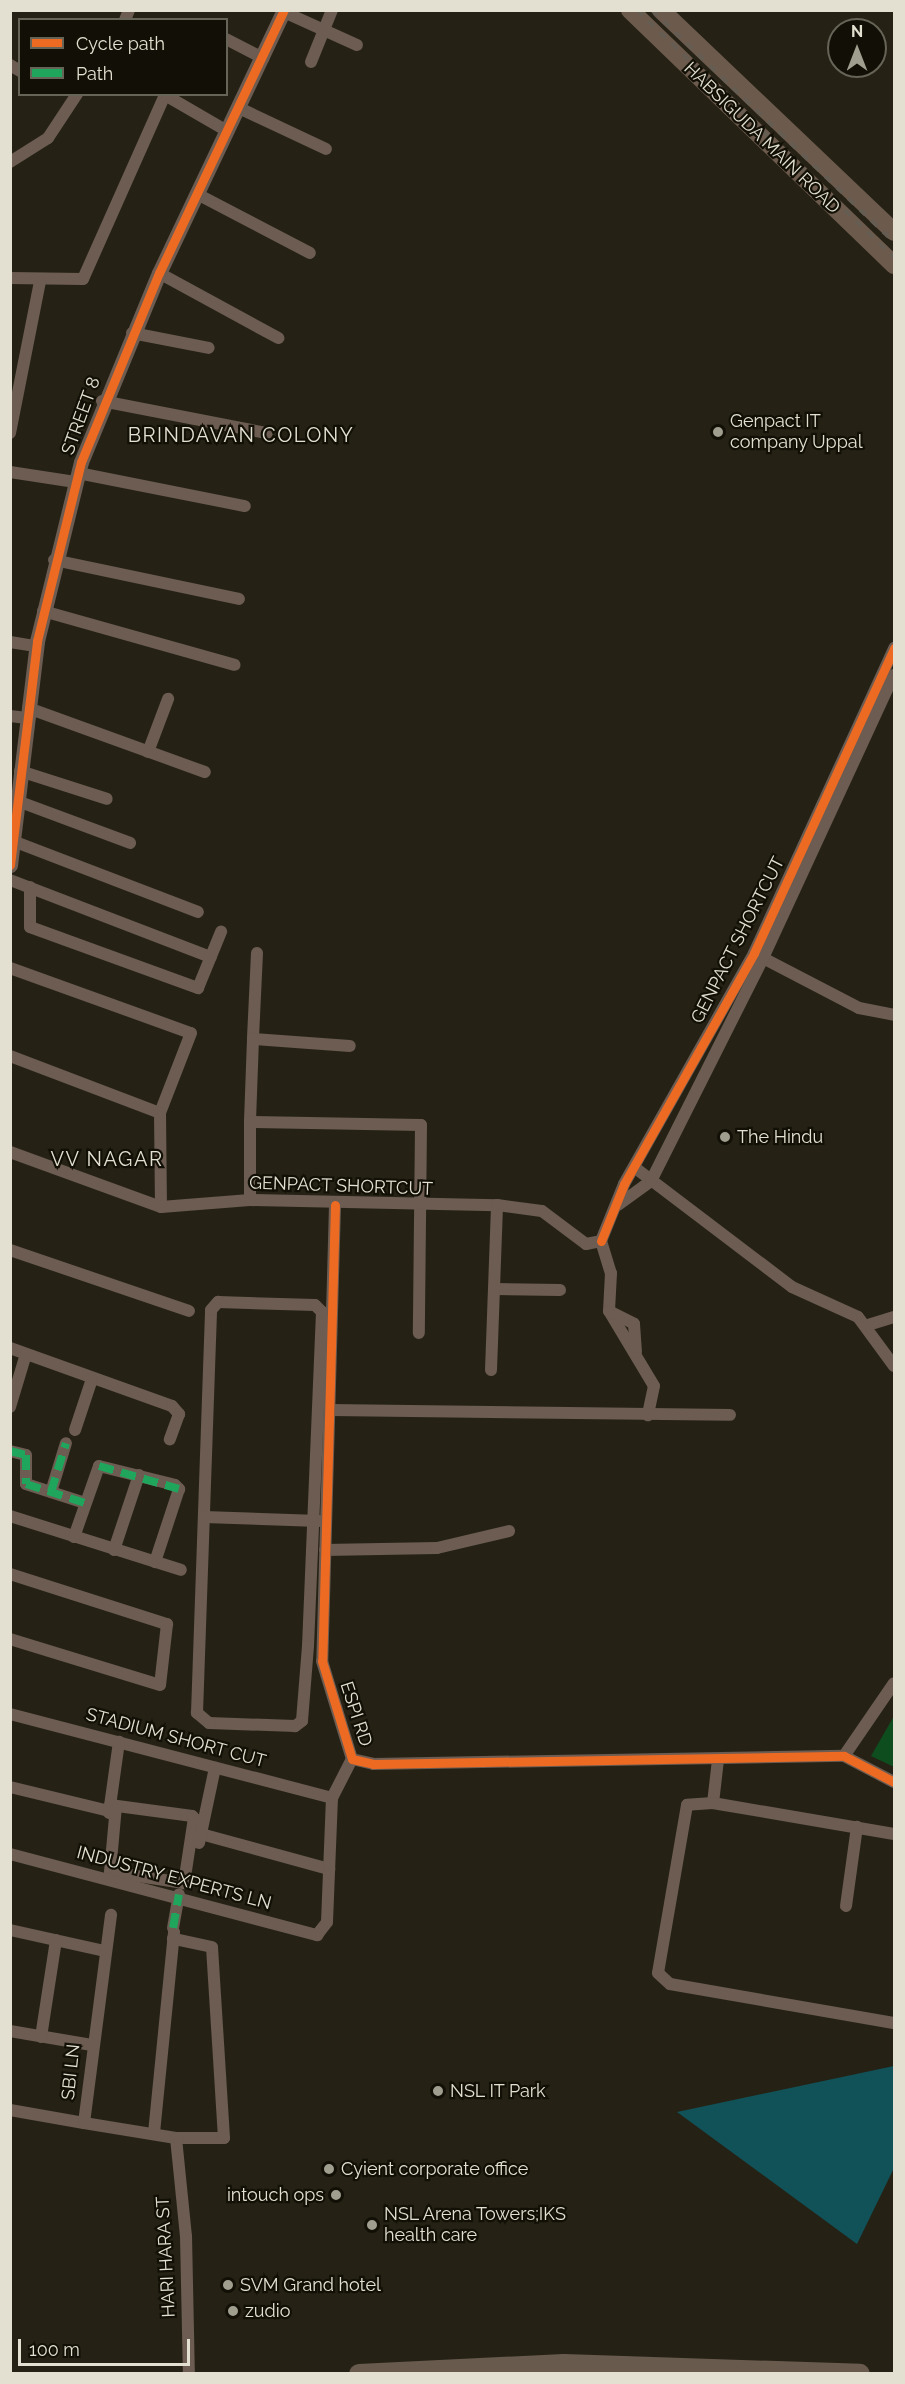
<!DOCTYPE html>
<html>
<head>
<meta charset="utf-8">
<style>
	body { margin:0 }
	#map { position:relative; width:905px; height:2384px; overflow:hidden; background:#252215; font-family:Raleway,sans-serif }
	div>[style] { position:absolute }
	.green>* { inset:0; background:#0e4d1e }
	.water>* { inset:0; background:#115259 }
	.minor>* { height:12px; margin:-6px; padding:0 6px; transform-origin:6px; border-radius:6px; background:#6c5c52 }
	.tertiary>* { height:15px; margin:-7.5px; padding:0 7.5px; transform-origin:7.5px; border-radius:7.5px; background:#6c5c52 }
	.primary>* { height:18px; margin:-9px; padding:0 9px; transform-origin:9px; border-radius:9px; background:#6c5a4d }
	.trunk>* { height:20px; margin:-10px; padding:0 10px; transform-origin:10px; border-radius:10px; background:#695a4e }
	.rail>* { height:4px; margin-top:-2px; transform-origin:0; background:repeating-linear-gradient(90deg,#655c52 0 8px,transparent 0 16px) }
	.quiet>* { height:8px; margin-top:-4px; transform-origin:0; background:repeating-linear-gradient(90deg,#20a55d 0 15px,transparent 0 23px) }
	.cycleway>* { height:9px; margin:-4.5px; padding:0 4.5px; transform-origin:4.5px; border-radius:4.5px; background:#ed6a23 }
	.dots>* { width:16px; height:16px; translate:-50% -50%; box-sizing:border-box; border:3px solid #121006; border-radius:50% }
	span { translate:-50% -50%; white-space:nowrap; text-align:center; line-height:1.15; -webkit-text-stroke:4.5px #121006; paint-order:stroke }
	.street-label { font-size:18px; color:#e3e0d1 }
	.poi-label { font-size:18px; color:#e3e0d1 }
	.left { translate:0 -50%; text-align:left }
	.right { translate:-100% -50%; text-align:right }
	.neighbourhood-label { font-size:20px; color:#e3e0d1; letter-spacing:1.5px }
	.frame { position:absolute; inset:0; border:12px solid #e3e0d1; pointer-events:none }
	.legend { position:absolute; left:18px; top:18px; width:210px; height:78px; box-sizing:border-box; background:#121006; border:2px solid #666357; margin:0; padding:8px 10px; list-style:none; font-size:18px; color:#e3e0d1 }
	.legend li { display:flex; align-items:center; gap:12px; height:30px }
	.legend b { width:30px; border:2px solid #666357 }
	.north { position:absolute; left:827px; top:18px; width:60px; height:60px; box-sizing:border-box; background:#121006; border:2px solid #666357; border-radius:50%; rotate:0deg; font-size:16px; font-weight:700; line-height:24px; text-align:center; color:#e3e0d1 }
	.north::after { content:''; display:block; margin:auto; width:21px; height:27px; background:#a09e8f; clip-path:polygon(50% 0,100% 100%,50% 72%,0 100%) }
	.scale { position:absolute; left:18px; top:2339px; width:172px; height:27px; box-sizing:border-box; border:3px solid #e3e0d1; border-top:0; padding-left:8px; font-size:18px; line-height:21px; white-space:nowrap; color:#e3e0d1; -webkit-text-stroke:4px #121006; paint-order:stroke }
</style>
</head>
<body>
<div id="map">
	<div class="green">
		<div style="clip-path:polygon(894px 1716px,894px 1767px,871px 1756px)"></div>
	</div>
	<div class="water">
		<div style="clip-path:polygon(894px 2066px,894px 2168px,857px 2244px,677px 2112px)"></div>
	</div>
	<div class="minor">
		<div style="left:284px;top:12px;width:80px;rotate:24.3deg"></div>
		<div style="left:125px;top:20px;width:11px;rotate:-68deg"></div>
		<div style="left:226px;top:39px;width:42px;rotate:27.2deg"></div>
		<div style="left:311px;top:62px;width:56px;rotate:-68deg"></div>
		<div style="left:10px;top:65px;width:12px;rotate:31deg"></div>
		<div style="left:239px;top:108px;width:96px;rotate:25.2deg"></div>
		<div style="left:10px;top:162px;width:45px;rotate:-32.3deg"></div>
		<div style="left:48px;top:138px;width:53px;rotate:-56.6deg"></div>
		<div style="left:199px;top:195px;width:125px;rotate:27.6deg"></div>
		<div style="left:159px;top:273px;width:136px;rotate:28.6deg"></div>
		<div style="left:10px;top:278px;width:73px;rotate:0.8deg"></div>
		<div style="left:83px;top:279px;width:201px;rotate:-66deg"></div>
		<div style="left:165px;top:95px;width:72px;rotate:30.1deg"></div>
		<div style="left:132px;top:333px;width:78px;rotate:11deg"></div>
		<div style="left:102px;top:401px;width:168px;rotate:11deg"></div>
		<div style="left:10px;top:433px;width:154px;rotate:-78.8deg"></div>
		<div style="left:10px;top:472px;width:66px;rotate:8.7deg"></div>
		<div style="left:78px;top:473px;width:170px;rotate:11.2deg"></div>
		<div style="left:54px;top:560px;width:189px;rotate:11.9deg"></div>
		<div style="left:43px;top:611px;width:199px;rotate:15.7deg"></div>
		<div style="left:10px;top:642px;width:26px;rotate:9deg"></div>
		<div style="left:28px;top:708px;width:188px;rotate:19.9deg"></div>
		<div style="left:10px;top:716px;width:17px;rotate:7deg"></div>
		<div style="left:148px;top:752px;width:57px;rotate:-69.3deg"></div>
		<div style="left:20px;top:771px;width:91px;rotate:17.8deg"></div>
		<div style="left:12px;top:799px;width:126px;rotate:20.4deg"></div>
		<div style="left:13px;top:841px;width:198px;rotate:21deg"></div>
		<div style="left:10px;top:880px;width:215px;rotate:21deg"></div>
		<div style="left:30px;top:887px;width:40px;rotate:90deg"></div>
		<div style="left:30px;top:927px;width:179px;rotate:20deg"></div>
		<div style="left:198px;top:988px;width:61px;rotate:-67.7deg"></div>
		<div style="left:257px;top:953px;width:86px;rotate:92.7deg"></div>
		<div style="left:253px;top:1039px;width:97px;rotate:4.1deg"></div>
		<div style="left:763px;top:958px;width:108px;rotate:27.5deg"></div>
		<div style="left:859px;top:1008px;width:36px;rotate:11deg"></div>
		<div style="left:10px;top:968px;width:192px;rotate:19.8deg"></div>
		<div style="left:191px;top:1033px;width:86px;rotate:111.2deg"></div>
		<div style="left:160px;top:1113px;width:160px;rotate:-159.2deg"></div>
		<div style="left:253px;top:1039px;width:83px;rotate:92.1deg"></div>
		<div style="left:250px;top:1122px;width:171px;rotate:1deg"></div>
		<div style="left:421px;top:1125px;width:208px;rotate:90.6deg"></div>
		<div style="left:160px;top:1113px;width:94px;rotate:89.4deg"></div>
		<div style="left:10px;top:1152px;width:161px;rotate:20deg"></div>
		<div style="left:161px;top:1207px;width:89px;rotate:-4.5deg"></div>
		<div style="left:250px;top:1200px;width:247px;rotate:1.2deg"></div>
		<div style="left:497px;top:1205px;width:45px;rotate:7.6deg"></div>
		<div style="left:542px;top:1211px;width:55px;rotate:36.9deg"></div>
		<div style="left:586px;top:1244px;width:15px;rotate:-11deg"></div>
		<div style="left:634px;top:1167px;width:198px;rotate:37.2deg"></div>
		<div style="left:792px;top:1287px;width:72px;rotate:24.4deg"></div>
		<div style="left:858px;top:1317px;width:61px;rotate:53.7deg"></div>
		<div style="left:250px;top:1200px;width:78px;rotate:-90deg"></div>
		<div style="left:335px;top:1205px;width:456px;rotate:91.6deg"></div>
		<div style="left:322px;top:1661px;width:102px;rotate:73deg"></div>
		<div style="left:352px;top:1759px;width:22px;rotate:13deg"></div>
		<div style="left:373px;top:1764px;width:471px;rotate:-1deg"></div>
		<div style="left:844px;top:1756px;width:56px;rotate:27.5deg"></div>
		<div style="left:618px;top:1205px;width:41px;rotate:-36deg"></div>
		<div style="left:651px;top:1181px;width:250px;rotate:-63.3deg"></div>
		<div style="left:763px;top:958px;width:312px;rotate:-65.2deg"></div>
		<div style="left:601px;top:1241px;width:61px;rotate:-68deg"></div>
		<div style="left:624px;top:1184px;width:265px;rotate:-60.6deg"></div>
		<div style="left:754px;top:953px;width:336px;rotate:-65.3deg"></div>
		<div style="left:601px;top:1241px;width:34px;rotate:73deg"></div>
		<div style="left:611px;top:1273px;width:38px;rotate:93deg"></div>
		<div style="left:609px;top:1311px;width:87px;rotate:59deg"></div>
		<div style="left:654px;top:1386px;width:30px;rotate:102deg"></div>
		<div style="left:10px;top:1250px;width:189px;rotate:18.8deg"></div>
		<div style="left:494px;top:1289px;width:66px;rotate:0.9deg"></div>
		<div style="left:218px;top:1302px;width:97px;rotate:1.8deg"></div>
		<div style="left:315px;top:1305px;width:10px;rotate:45deg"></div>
		<div style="left:322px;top:1312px;width:334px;rotate:92.4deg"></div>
		<div style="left:308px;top:1646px;width:75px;rotate:94.6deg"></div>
		<div style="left:302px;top:1721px;width:9px;rotate:144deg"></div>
		<div style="left:295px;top:1726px;width:86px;rotate:-178deg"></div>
		<div style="left:209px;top:1723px;width:16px;rotate:-140deg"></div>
		<div style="left:197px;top:1713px;width:403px;rotate:-88deg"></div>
		<div style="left:211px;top:1310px;width:11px;rotate:-49deg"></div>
		<div style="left:609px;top:1311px;width:28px;rotate:27deg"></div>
		<div style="left:634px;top:1324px;width:28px;rotate:86deg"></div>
		<div style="left:868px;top:1325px;width:27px;rotate:-17deg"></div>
		<div style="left:10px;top:1348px;width:172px;rotate:19.7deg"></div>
		<div style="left:172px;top:1406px;width:11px;rotate:49deg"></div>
		<div style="left:179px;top:1414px;width:27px;rotate:110deg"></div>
		<div style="left:491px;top:1370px;width:165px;rotate:-87.9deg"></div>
		<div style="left:10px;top:1407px;width:55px;rotate:-73.2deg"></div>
		<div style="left:331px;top:1410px;width:399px;rotate:0.7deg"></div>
		<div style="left:75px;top:1430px;width:54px;rotate:-71.6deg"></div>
		<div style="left:10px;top:1451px;width:16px;rotate:14deg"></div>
		<div style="left:26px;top:1455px;width:29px;rotate:90deg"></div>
		<div style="left:26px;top:1484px;width:62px;rotate:17.9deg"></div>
		<div style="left:51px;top:1492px;width:51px;rotate:-73deg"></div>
		<div style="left:10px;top:1516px;width:179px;rotate:17.5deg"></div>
		<div style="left:204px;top:1517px;width:115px;rotate:2deg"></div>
		<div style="left:74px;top:1537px;width:75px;rotate:-70.6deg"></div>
		<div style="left:99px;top:1466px;width:78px;rotate:14deg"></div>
		<div style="left:175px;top:1485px;width:6px;rotate:45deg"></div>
		<div style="left:179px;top:1489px;width:77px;rotate:108.2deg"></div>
		<div style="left:114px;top:1550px;width:79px;rotate:-71.6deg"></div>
		<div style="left:325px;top:1550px;width:112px;rotate:-1deg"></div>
		<div style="left:437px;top:1548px;width:74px;rotate:-13.3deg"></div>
		<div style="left:10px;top:1574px;width:165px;rotate:17.7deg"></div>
		<div style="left:167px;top:1624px;width:61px;rotate:96.5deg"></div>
		<div style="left:160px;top:1685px;width:157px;rotate:-163deg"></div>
		<div style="left:10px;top:1714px;width:333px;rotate:14.6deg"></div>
		<div style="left:844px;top:1756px;width:88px;rotate:-55.6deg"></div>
		<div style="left:10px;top:1787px;width:102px;rotate:13.6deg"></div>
		<div style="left:713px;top:1803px;width:43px;rotate:-83.4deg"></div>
		<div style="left:110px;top:1805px;width:83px;rotate:7.6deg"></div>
		<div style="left:192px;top:1816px;width:3px;rotate:45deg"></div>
		<div style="left:194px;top:1818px;width:66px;rotate:98.7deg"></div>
		<div style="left:184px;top:1883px;width:75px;rotate:-171.5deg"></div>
		<div style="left:110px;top:1872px;width:66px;rotate:-84.8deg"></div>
		<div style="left:109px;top:1813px;width:72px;rotate:-82deg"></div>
		<div style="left:201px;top:1834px;width:133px;rotate:15.3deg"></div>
		<div style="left:894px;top:1834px;width:184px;rotate:-170.3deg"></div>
		<div style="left:713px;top:1803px;width:26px;rotate:176deg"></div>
		<div style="left:687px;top:1805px;width:170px;rotate:99.8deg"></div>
		<div style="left:658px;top:1973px;width:16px;rotate:43deg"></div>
		<div style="left:670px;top:1984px;width:227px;rotate:9.9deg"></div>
		<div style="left:199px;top:1843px;width:77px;rotate:-78deg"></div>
		<div style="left:10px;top:1854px;width:318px;rotate:14.8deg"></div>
		<div style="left:317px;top:1935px;width:16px;rotate:-52deg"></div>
		<div style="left:327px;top:1922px;width:124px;rotate:-87.7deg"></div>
		<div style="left:332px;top:1798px;width:44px;rotate:-62.9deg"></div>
		<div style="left:846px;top:1906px;width:80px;rotate:-82.1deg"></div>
		<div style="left:173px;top:1928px;width:34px;rotate:-80deg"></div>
		<div style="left:10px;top:1930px;width:97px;rotate:12.5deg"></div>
		<div style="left:10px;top:2031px;width:83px;rotate:9.7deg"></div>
		<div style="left:41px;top:2037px;width:98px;rotate:-81.2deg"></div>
		<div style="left:10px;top:2110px;width:75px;rotate:10deg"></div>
		<div style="left:84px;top:2123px;width:210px;rotate:-82.6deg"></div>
		<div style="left:84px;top:2123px;width:93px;rotate:9.3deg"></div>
		<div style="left:176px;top:2138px;width:48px"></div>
		<div style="left:224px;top:2138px;width:191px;rotate:-93.6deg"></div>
		<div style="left:212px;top:1947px;width:40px;rotate:-168deg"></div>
		<div style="left:154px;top:2133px;width:202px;rotate:-84.3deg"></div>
		<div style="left:176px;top:2138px;width:99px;rotate:84.2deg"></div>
		<div style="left:186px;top:2236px;width:138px;rotate:88.8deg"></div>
	</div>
	<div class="tertiary">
		<div style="left:10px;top:865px;width:226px;rotate:-83.1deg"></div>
		<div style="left:37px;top:641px;width:184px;rotate:-76.2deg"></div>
		<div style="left:81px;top:462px;width:204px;rotate:-67.6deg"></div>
		<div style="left:159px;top:273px;width:291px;rotate:-64.6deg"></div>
	</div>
	<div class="primary">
		<div style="left:630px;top:10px;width:367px;rotate:44deg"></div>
		<div style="left:661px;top:10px;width:322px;rotate:43.6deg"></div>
	</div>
	<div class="trunk">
		<div style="left:359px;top:2374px;width:205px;rotate:-2.8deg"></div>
		<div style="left:564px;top:2364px;width:296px;rotate:1.9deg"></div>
	</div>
	<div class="rail">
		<div style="left:637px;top:10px;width:356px;rotate:43.9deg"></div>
		<div style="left:652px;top:10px;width:335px;rotate:43.8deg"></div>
	</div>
	<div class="quiet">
		<div style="left:10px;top:1451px;width:16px;rotate:14deg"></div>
		<div style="left:26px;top:1455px;width:29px;rotate:90deg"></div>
		<div style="left:26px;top:1484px;width:62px;rotate:17.9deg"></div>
		<div style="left:99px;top:1466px;width:83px;rotate:16deg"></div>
		<div style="left:51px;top:1492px;width:51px;rotate:-73deg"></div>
		<div style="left:173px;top:1928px;width:34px;rotate:-80deg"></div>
	</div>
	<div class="cycleway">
		<div style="left:10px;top:865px;width:226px;rotate:-83.1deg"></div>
		<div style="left:37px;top:641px;width:184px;rotate:-76.2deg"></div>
		<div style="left:81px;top:462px;width:204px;rotate:-67.6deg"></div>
		<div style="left:159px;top:273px;width:291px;rotate:-64.6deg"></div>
		<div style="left:335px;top:1205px;width:456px;rotate:91.6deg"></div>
		<div style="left:322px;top:1661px;width:102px;rotate:73deg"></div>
		<div style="left:352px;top:1759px;width:22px;rotate:13deg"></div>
		<div style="left:373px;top:1764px;width:471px;rotate:-1deg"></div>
		<div style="left:844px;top:1756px;width:56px;rotate:27.5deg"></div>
		<div style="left:601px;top:1241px;width:61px;rotate:-68deg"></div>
		<div style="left:624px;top:1184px;width:265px;rotate:-60.6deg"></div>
		<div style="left:754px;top:953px;width:336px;rotate:-65.3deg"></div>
	</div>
	<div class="dots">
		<div style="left:718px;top:432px;background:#a09e8f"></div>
		<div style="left:725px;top:1137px;background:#a09e8f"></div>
		<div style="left:438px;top:2091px;background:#a09e8f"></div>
		<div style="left:329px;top:2169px;background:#a09e8f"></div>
		<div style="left:336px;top:2195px;background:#a09e8f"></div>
		<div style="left:372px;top:2225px;background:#a09e8f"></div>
		<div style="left:228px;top:2285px;background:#a09e8f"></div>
		<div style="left:233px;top:2311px;background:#a09e8f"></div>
	</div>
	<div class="street-label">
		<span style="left:762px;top:138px;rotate:44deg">HABSIGUDA MAIN ROAD</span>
		<span style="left:81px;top:416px;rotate:-70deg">STREET 8</span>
		<span style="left:738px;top:940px;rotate:-63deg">GENPACT SHORTCUT</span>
		<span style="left:341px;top:1186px;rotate:2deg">GENPACT SHORTCUT</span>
		<span style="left:356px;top:1714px;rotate:72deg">ESPI RD</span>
		<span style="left:176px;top:1738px;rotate:15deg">STADIUM SHORT CUT</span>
		<span style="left:174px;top:1878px;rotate:15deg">INDUSTRY EXPERTS LN</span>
		<span style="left:71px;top:2072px;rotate:-84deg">SBI LN</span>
		<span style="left:166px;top:2257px;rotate:-93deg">HARI HARA ST</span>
	</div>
	<div class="poi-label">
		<span class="left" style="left:730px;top:432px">Genpact IT<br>company Uppal</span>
		<span class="left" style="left:737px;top:1137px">The Hindu</span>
		<span class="left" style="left:450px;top:2091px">NSL IT Park</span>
		<span class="left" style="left:341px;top:2169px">Cyient corporate office</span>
		<span class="right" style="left:324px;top:2195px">intouch ops</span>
		<span class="left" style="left:384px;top:2225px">NSL Arena Towers;IKS<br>health care</span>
		<span class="left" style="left:240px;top:2285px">SVM Grand hotel</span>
		<span class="left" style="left:245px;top:2311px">zudio</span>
	</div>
	<div class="neighbourhood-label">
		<span style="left:241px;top:435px">BRINDAVAN COLONY</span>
		<span style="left:107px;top:1159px">VV NAGAR</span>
	</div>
	<div class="frame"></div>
	<ul class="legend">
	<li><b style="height:8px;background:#ed6a23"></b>Cycle path</li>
	<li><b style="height:8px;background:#20a55d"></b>Path</li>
	</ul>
	<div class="north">N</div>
	<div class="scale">100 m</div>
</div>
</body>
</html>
